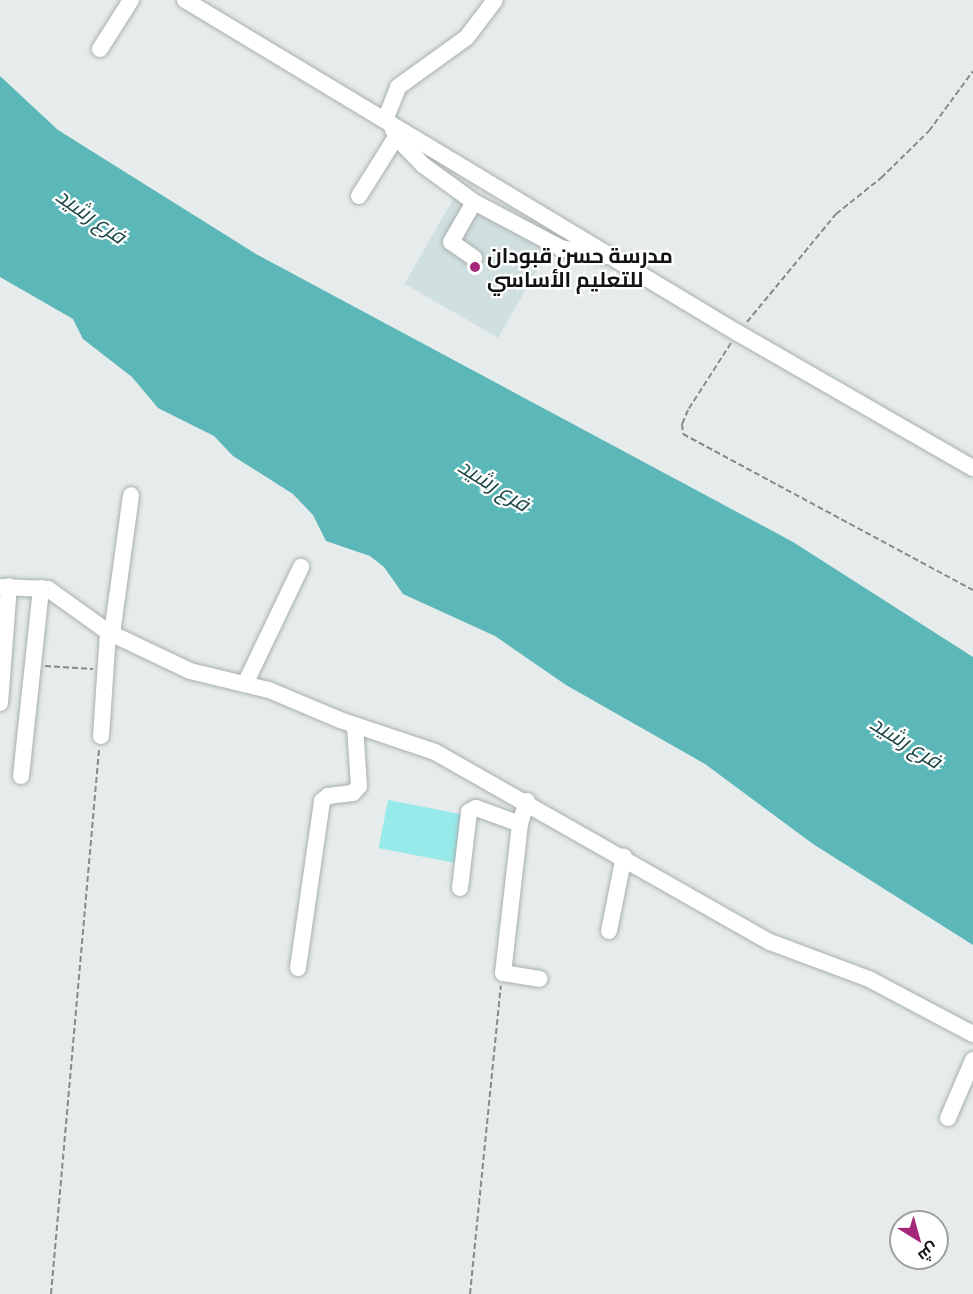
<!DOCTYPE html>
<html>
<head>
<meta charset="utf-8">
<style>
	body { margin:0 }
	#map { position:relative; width:973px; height:1294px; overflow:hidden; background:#e6ecec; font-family:"Titillium Web",Cairo,sans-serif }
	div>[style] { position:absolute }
	.built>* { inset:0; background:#d0dfdf; transform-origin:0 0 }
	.green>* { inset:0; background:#97eaea; transform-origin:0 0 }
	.water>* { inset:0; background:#5cb7b8 }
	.path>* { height:2px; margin-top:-1px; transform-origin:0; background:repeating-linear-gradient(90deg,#868a8a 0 6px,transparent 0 9px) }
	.roads { filter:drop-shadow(0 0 2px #a9afaf) drop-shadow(0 0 2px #a9afaf) }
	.minor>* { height:16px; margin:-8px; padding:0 8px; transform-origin:8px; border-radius:8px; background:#fff }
	.dots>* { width:16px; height:16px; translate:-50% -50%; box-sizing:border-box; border:3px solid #fff; border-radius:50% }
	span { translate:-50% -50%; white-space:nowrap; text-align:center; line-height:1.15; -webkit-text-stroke:4.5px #fff; paint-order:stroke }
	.poi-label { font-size:21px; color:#121414; font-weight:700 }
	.left { translate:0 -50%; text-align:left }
	.water-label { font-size:22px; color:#1f4949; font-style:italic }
	.north { position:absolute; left:889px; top:1210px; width:60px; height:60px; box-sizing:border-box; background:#fff; border:2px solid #a0a1a1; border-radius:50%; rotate:143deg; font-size:16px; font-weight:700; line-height:24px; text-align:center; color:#121414 }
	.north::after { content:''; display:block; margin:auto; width:21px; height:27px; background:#a52779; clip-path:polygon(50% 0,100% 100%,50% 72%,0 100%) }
</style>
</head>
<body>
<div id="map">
	<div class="built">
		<div style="left:454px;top:198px;width:108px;height:99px;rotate:30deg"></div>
	</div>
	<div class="green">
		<div style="left:388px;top:800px;width:81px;height:49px;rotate:11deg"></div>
	</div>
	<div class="water">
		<div style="clip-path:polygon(0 76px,58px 130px,256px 254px,793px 542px,973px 657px,973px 945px,813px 844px,705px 764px,566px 685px,495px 636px,403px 594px,384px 567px,370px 556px,326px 541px,313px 515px,293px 494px,233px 456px,214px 436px,158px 408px,132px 377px,83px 339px,73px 319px,0 277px)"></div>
	</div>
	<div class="path">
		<div style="left:747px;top:322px;width:140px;rotate:-50.5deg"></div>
		<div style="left:836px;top:214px;width:58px;rotate:-38.7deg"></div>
		<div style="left:881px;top:178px;width:67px;rotate:-44.4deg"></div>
		<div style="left:929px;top:131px;width:74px;rotate:-53.7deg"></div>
		<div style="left:731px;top:343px;width:80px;rotate:122.7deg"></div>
		<div style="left:688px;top:410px;width:15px;rotate:113deg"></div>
		<div style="left:682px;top:424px;width:10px;rotate:84deg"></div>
		<div style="left:683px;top:434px;width:329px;rotate:28.3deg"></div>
		<div style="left:45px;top:666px;width:48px;rotate:3.6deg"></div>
		<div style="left:51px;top:1294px;width:546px;rotate:-84.96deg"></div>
		<div style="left:470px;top:1294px;width:310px;rotate:-84.3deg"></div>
	</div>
	<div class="roads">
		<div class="minor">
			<div style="left:185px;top:0;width:646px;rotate:31.06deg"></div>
			<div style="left:738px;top:333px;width:271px;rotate:29.9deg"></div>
			<div style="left:100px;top:49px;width:58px;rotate:-57.7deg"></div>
			<div style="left:385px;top:120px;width:35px;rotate:-68deg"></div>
			<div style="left:398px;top:87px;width:85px;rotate:-35.9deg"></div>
			<div style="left:467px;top:37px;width:46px;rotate:-52.9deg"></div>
			<div style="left:391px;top:124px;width:14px;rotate:69deg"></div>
			<div style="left:396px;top:137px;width:39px;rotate:46deg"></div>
			<div style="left:423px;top:165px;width:63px;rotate:36deg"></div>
			<div style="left:474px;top:202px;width:98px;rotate:27.9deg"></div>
			<div style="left:561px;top:248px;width:45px;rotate:10.3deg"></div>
			<div style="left:359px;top:196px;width:70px;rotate:-57.9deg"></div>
			<div style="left:474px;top:258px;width:28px;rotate:-145deg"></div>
			<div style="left:451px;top:242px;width:46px;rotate:-60.1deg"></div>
			<div style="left:0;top:587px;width:48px;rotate:2.4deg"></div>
			<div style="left:48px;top:589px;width:74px;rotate:35.6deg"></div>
			<div style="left:108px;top:632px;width:91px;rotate:25.4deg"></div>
			<div style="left:190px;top:671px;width:81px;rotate:13.5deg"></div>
			<div style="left:269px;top:690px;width:77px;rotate:22.9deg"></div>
			<div style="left:340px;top:720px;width:100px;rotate:18.6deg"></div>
			<div style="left:435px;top:752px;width:385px;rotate:29.6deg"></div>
			<div style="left:770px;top:942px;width:106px;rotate:20.5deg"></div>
			<div style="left:869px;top:979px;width:118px;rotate:27.9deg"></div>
			<div style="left:112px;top:634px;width:140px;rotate:-82.2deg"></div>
			<div style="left:245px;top:684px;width:130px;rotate:-64.4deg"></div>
			<div style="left:0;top:703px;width:117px;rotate:-85.6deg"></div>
			<div style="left:101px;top:736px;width:104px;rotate:-86.1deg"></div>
			<div style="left:21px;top:776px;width:189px;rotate:-83.9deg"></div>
			<div style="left:527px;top:801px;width:24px;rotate:107deg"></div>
			<div style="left:520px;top:824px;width:150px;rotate:96.5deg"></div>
			<div style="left:503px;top:973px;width:37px;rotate:9deg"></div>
			<div style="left:460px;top:888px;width:77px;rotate:-83.2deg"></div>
			<div style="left:469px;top:812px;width:8px;rotate:-30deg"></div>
			<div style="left:476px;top:808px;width:47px;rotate:20deg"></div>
			<div style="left:609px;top:931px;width:76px;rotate:-78.7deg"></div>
			<div style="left:298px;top:968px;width:169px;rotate:-81.8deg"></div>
			<div style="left:322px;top:801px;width:8px;rotate:-40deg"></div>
			<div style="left:328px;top:796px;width:25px;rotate:-7deg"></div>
			<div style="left:353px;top:793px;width:9px;rotate:-49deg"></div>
			<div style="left:359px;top:786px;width:61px;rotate:-93.8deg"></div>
			<div style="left:948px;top:1118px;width:63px;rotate:-66.7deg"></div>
		</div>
	</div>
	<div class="dots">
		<div style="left:475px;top:267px;background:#a52779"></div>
	</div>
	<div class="poi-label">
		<span class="left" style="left:487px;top:267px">مدرسة حسن قبودان<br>للتعليم الأساسي</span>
	</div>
	<div class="water-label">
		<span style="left:91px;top:216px;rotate:35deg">فرع رشيد</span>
		<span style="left:494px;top:485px;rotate:32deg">فرع رشيد</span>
		<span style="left:906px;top:742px;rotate:32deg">فرع رشيد</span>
	</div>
	<div class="north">ش</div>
</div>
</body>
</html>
